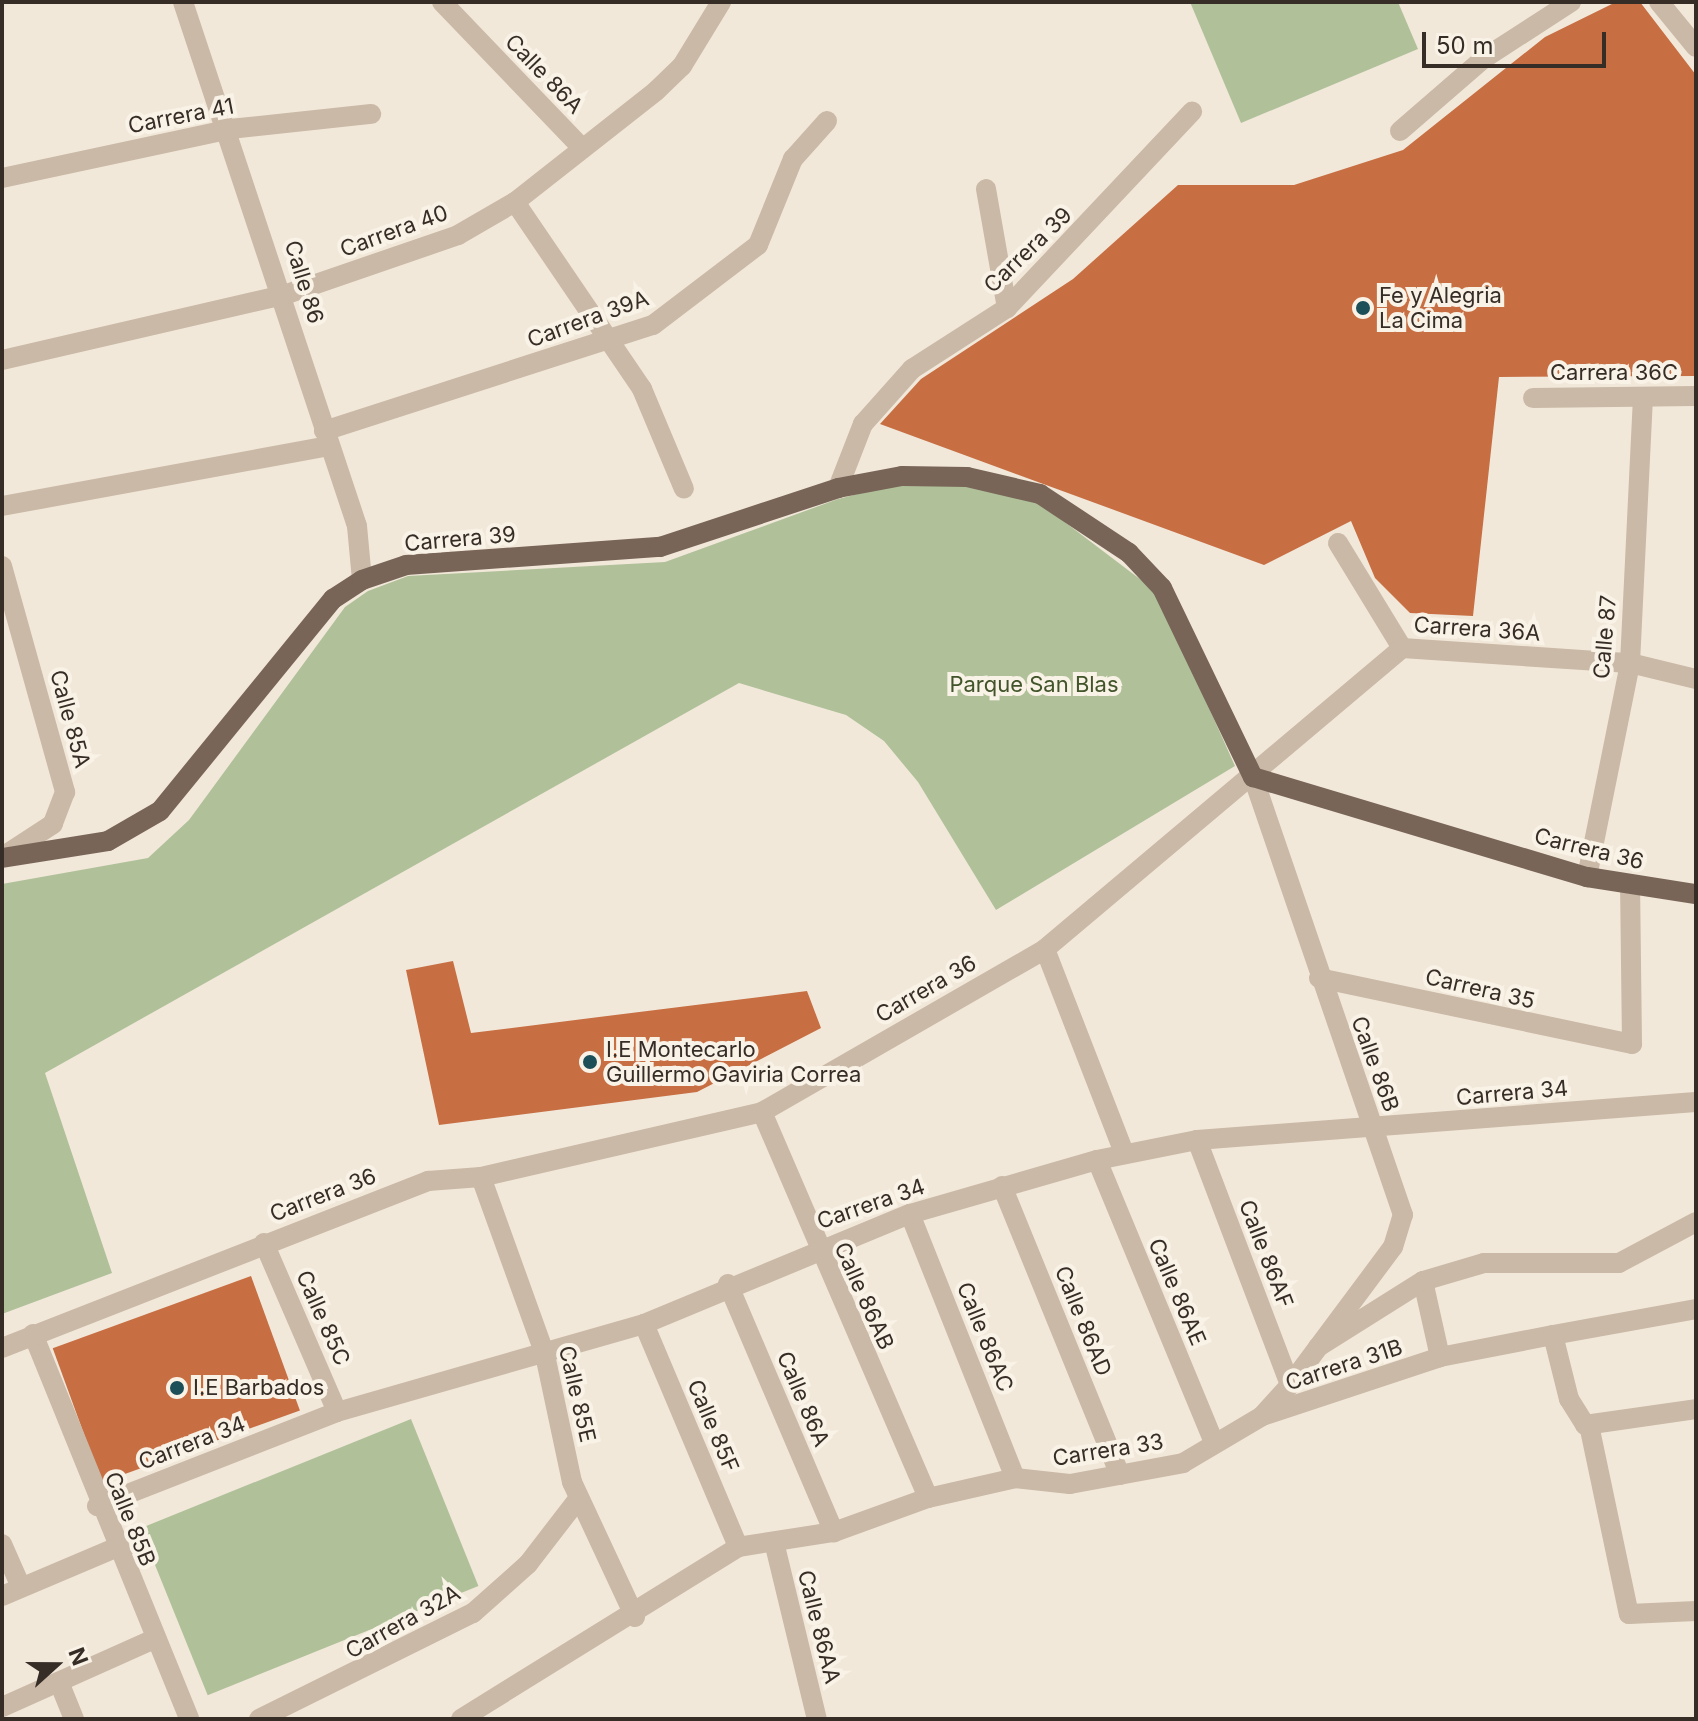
<!DOCTYPE html>
<html>
<head>
<meta charset="utf-8">
<style>
	body { margin:0 }
	#map { position:relative; width:1698px; height:1721px; overflow:hidden; background:#f2e8da; font-family:Inter,sans-serif }
	div>[style] { position:absolute }
	.green>* { inset:0; background:#b0c19a; transform-origin:0 0 }
	.building>* { inset:0; background:#c76e43; transform-origin:0 0 }
	.minor>* { height:20px; margin:-10px; padding:0 10px; transform-origin:10px; border-radius:10px; background:#cab9a6 }
	.major>* { height:20px; margin:-10px; padding:0 10px; transform-origin:10px; border-radius:10px; background:#786558 }
	.dots>* { width:22px; height:22px; translate:-50% -50%; box-sizing:border-box; border:4px solid #f9f2e6; border-radius:50% }
	span { translate:-50% -50%; white-space:nowrap; text-align:center; line-height:1.15; -webkit-text-stroke:8px #f9f2e6; paint-order:stroke }
	.street-label { font-size:22px; color:#362d27 }
	.poi-label { font-size:22px; color:#362d27 }
	.left { translate:0 -50%; text-align:left }
	.park-label { font-size:22px; color:#41542a }
	.frame { position:absolute; inset:0; border:4px solid #362d27; pointer-events:none }
	.north { position:absolute; left:16px; top:1625px; width:80px; height:80px; -webkit-text-stroke:6px #f9f2e6; paint-order:stroke; rotate:69deg; font-size:22px; font-weight:700; line-height:32px; text-align:center; color:#362d27 }
	.north::after { content:''; display:block; margin:auto; width:28px; height:36px; background:#362d27; clip-path:polygon(50% 0,100% 100%,50% 72%,0 100%) }
	.scale { position:absolute; left:1422px; top:32px; width:184px; height:36px; box-sizing:border-box; border:4px solid #362d27; border-top:0; padding-left:10px; font-size:24px; line-height:28px; white-space:nowrap; color:#362d27; -webkit-text-stroke:6px #f9f2e6; paint-order:stroke }
</style>
</head>
<body>
<div id="map">
	<div class="green">
		<div style="clip-path:polygon(1190px 2px,1398px 2px,1418px 49px,1241px 123px)"></div>
		<div style="clip-path:polygon(902px 483px,966px 483px,1037px 501px,1157px 592px,1235px 766px,996px 910px,918px 782px,884px 741px,846px 715px,739px 683px,45px 1073px,112px 1273px,2px 1314px,2px 884px,148px 858px,189px 820px,345px 607px,368px 591px,408px 576px,665px 562px,838px 499px)"></div>
		<div style="left:411px;top:1419px;width:180px;height:292px;rotate:68deg"></div>
	</div>
	<div class="building">
		<div style="clip-path:polygon(1616px 2px,1640px 2px,1696px 75px,1696px 376px,1499px 377px,1473px 616px,1410px 613px,1375px 578px,1351px 521px,1264px 565px,880px 424px,921px 379px,1073px 279px,1178px 185px,1294px 185px,1403px 150px,1545px 37px)"></div>
		<div style="clip-path:polygon(453px 961px,471px 1033px,807px 991px,821px 1028px,697px 1092px,439px 1125px,406px 970px)"></div>
		<div style="left:251px;top:1276px;width:143px;height:211px;rotate:70deg"></div>
	</div>
	<div class="minor">
		<div style="left:183px;top:2px;width:552px;rotate:71.63deg"></div>
		<div style="left:357px;top:526px;width:54px;rotate:84.7deg"></div>
		<div style="left:442px;top:2px;width:198px;rotate:46.2deg"></div>
		<div style="left:1659px;top:2px;width:58px;rotate:50.6deg"></div>
		<div style="left:1400px;top:131px;width:110px;rotate:-40.9deg"></div>
		<div style="left:1483px;top:59px;width:105px;rotate:-32.9deg"></div>
		<div style="left:2px;top:178px;width:233px;rotate:-12.1deg"></div>
		<div style="left:230px;top:129px;width:142px;rotate:-6.1deg"></div>
		<div style="left:986px;top:189px;width:121px;rotate:80deg"></div>
		<div style="left:515px;top:202px;width:226px;rotate:55.8deg"></div>
		<div style="left:642px;top:389px;width:108px;rotate:67.2deg"></div>
		<div style="left:2px;top:360px;width:289px;rotate:-13deg"></div>
		<div style="left:284px;top:295px;width:184px;rotate:-19deg"></div>
		<div style="left:458px;top:235px;width:66px;rotate:-30.1deg"></div>
		<div style="left:515px;top:202px;width:179px;rotate:-38.2deg"></div>
		<div style="left:656px;top:91px;width:36px;rotate:-44deg"></div>
		<div style="left:682px;top:66px;width:75px;rotate:-58.6deg"></div>
		<div style="left:1533px;top:398px;width:163px;rotate:-0.7deg"></div>
		<div style="left:324px;top:431px;width:346px;rotate:-17.9deg"></div>
		<div style="left:653px;top:325px;width:132px;rotate:-37.3deg"></div>
		<div style="left:758px;top:245px;width:93px;rotate:-67.9deg"></div>
		<div style="left:793px;top:159px;width:51px;rotate:-48.2deg"></div>
		<div style="left:838px;top:488px;width:69px;rotate:-68.7deg"></div>
		<div style="left:863px;top:424px;width:74px;rotate:-48.3deg"></div>
		<div style="left:912px;top:369px;width:113px;rotate:-32.7deg"></div>
		<div style="left:1007px;top:308px;width:270px;rotate:-46.7deg"></div>
		<div style="left:2px;top:506px;width:333px;rotate:-10.4deg"></div>
		<div style="left:1338px;top:543px;width:123px;rotate:58.6deg"></div>
		<div style="left:2px;top:566px;width:235px;rotate:74.4deg"></div>
		<div style="left:65px;top:792px;width:34px;rotate:111deg"></div>
		<div style="left:53px;top:824px;width:61px;rotate:147.1deg"></div>
		<div style="left:1587px;top:877px;width:218px;rotate:-78.6deg"></div>
		<div style="left:1630px;top:663px;width:265px;rotate:-87.2deg"></div>
		<div style="left:1045px;top:949px;width:219px;rotate:68.8deg"></div>
		<div style="left:1319px;top:978px;width:320px;rotate:11.9deg"></div>
		<div style="left:1632px;top:1044px;width:157px;rotate:-90.7deg"></div>
		<div style="left:762px;top:1112px;width:420px;rotate:66.7deg"></div>
		<div style="left:1197px;top:1140px;width:262px;rotate:69.2deg"></div>
		<div style="left:1097px;top:1160px;width:306px;rotate:67.5deg"></div>
		<div style="left:481px;top:1177px;width:189px;rotate:70.2deg"></div>
		<div style="left:545px;top:1355px;width:130px;rotate:78deg"></div>
		<div style="left:572px;top:1482px;width:149px;rotate:65deg"></div>
		<div style="left:1002px;top:1186px;width:312px;rotate:67.8deg"></div>
		<div style="left:910px;top:1214px;width:284px;rotate:68.3deg"></div>
		<div style="left:264px;top:1243px;width:184px;rotate:66.6deg"></div>
		<div style="left:1423px;top:1281px;width:78px;rotate:77.4deg"></div>
		<div style="left:728px;top:1284px;width:270px;rotate:66.9deg"></div>
		<div style="left:644px;top:1324px;width:242px;rotate:67.1deg"></div>
		<div style="left:33px;top:1334px;width:415px;rotate:67.9deg"></div>
		<div style="left:1553px;top:1335px;width:145px;rotate:-10.3deg"></div>
		<div style="left:1318px;top:1347px;width:124px;rotate:-32.2deg"></div>
		<div style="left:1423px;top:1281px;width:64px;rotate:-16.4deg"></div>
		<div style="left:1484px;top:1263px;width:135px"></div>
		<div style="left:1619px;top:1263px;width:87px;rotate:-28deg"></div>
		<div style="left:2px;top:1348px;width:458px;rotate:-21.4deg"></div>
		<div style="left:428px;top:1181px;width:53px;rotate:-4.3deg"></div>
		<div style="left:481px;top:1177px;width:288px;rotate:-13deg"></div>
		<div style="left:762px;top:1112px;width:327px;rotate:-29.9deg"></div>
		<div style="left:1045px;top:949px;width:467px;rotate:-40.1deg"></div>
		<div style="left:1402px;top:648px;width:228px;rotate:3.8deg"></div>
		<div style="left:1630px;top:663px;width:68px;rotate:13.6deg"></div>
		<div style="left:1262px;top:1416px;width:188px;rotate:-18.3deg"></div>
		<div style="left:1440px;top:1357px;width:115px;rotate:-11deg"></div>
		<div style="left:1553px;top:1335px;width:66px;rotate:76deg"></div>
		<div style="left:1569px;top:1399px;width:31px;rotate:58deg"></div>
		<div style="left:1585px;top:1425px;width:112px;rotate:-8.2deg"></div>
		<div style="left:1589px;top:1425px;width:193px;rotate:78.1deg"></div>
		<div style="left:1629px;top:1614px;width:67px;rotate:-2.6deg"></div>
		<div style="left:97px;top:1506px;width:258px;rotate:-21.4deg"></div>
		<div style="left:337px;top:1412px;width:319px;rotate:-16deg"></div>
		<div style="left:644px;top:1324px;width:288px;rotate:-22.5deg"></div>
		<div style="left:910px;top:1214px;width:195px;rotate:-16.1deg"></div>
		<div style="left:1097px;top:1160px;width:102px;rotate:-11.3deg"></div>
		<div style="left:1197px;top:1140px;width:500px;rotate:-4.35deg"></div>
		<div style="left:2px;top:1544px;width:47px;rotate:66.2deg"></div>
		<div style="left:775px;top:1546px;width:178px;rotate:76.4deg"></div>
		<div style="left:2px;top:1596px;width:123px;rotate:-23deg"></div>
		<div style="left:59px;top:1682px;width:40px;rotate:68deg"></div>
		<div style="left:2px;top:1707px;width:167px;rotate:-24.1deg"></div>
		<div style="left:259px;top:1719px;width:239px;rotate:-26.4deg"></div>
		<div style="left:473px;top:1613px;width:74px;rotate:-41.7deg"></div>
		<div style="left:528px;top:1564px;width:82px;rotate:-52.4deg"></div>
		<div style="left:461px;top:1719px;width:326px;rotate:-31.8deg"></div>
		<div style="left:738px;top:1547px;width:97px;rotate:-8.9deg"></div>
		<div style="left:834px;top:1532px;width:100px;rotate:-19.9deg"></div>
		<div style="left:928px;top:1498px;width:89px;rotate:-12.9deg"></div>
		<div style="left:1015px;top:1478px;width:55px;rotate:6.2deg"></div>
		<div style="left:1070px;top:1484px;width:115px;rotate:-10.5deg"></div>
		<div style="left:1183px;top:1463px;width:92px;rotate:-30.7deg"></div>
		<div style="left:1262px;top:1416px;width:42px;rotate:-47.9deg"></div>
		<div style="left:1290px;top:1385px;width:172px;rotate:-53.3deg"></div>
		<div style="left:1393px;top:1247px;width:34px;rotate:-73deg"></div>
		<div style="left:1403px;top:1215px;width:463px;rotate:-108.9deg"></div>
	</div>
	<div class="major">
		<div style="left:2px;top:858px;width:107px;rotate:-9.1deg"></div>
		<div style="left:108px;top:841px;width:60px;rotate:-30deg"></div>
		<div style="left:160px;top:811px;width:274px;rotate:-50.8deg"></div>
		<div style="left:333px;top:599px;width:35px;rotate:-33deg"></div>
		<div style="left:362px;top:580px;width:46px;rotate:-18.8deg"></div>
		<div style="left:406px;top:565px;width:255px;rotate:-4.1deg"></div>
		<div style="left:660px;top:547px;width:188px;rotate:-18.3deg"></div>
		<div style="left:838px;top:488px;width:65px;rotate:-10.6deg"></div>
		<div style="left:902px;top:476px;width:65px;rotate:0.9deg"></div>
		<div style="left:967px;top:477px;width:75px;rotate:13.1deg"></div>
		<div style="left:1040px;top:494px;width:107px;rotate:33.5deg"></div>
		<div style="left:1129px;top:553px;width:48px;rotate:46.7deg"></div>
		<div style="left:1162px;top:588px;width:210px;rotate:64.3deg"></div>
		<div style="left:1253px;top:777px;width:349px;rotate:16.7deg"></div>
		<div style="left:1587px;top:877px;width:110px;rotate:8.9deg"></div>
	</div>
	<div class="dots">
		<div style="left:1363px;top:308px;background:#1c4f57"></div>
		<div style="left:590px;top:1062px;background:#1c4f57"></div>
		<div style="left:177px;top:1388px;background:#1c4f57"></div>
	</div>
	<div class="street-label">
		<span style="left:544px;top:74px;rotate:46deg">Calle 86A</span>
		<span style="left:181px;top:116px;rotate:-11deg">Carrera 41</span>
		<span style="left:394px;top:231px;rotate:-20deg">Carrera 40</span>
		<span style="left:1028px;top:250px;rotate:-44deg">Carrera 39</span>
		<span style="left:304px;top:282px;rotate:73deg">Calle 86</span>
		<span style="left:588px;top:319px;rotate:-20deg">Carrera 39A</span>
		<span style="left:1614px;top:373px">Carrera 36C</span>
		<span style="left:460px;top:539px;rotate:-5deg">Carrera 39</span>
		<span style="left:1477px;top:629px;rotate:4deg">Carrera 36A</span>
		<span style="left:1605px;top:637px;rotate:-85deg">Calle 87</span>
		<span style="left:70px;top:719px;rotate:75deg">Calle 85A</span>
		<span style="left:1589px;top:849px;rotate:14deg">Carrera 36</span>
		<span style="left:926px;top:989px;rotate:-30deg">Carrera 36</span>
		<span style="left:1480px;top:989px;rotate:13deg">Carrera 35</span>
		<span style="left:1375px;top:1064px;rotate:70deg">Calle 86B</span>
		<span style="left:1512px;top:1093px;rotate:-5deg">Carrera 34</span>
		<span style="left:323px;top:1195px;rotate:-21deg">Carrera 36</span>
		<span style="left:871px;top:1204px;rotate:-19deg">Carrera 34</span>
		<span style="left:1266px;top:1254px;rotate:69deg">Calle 86AF</span>
		<span style="left:1177px;top:1292px;rotate:67deg">Calle 86AE</span>
		<span style="left:864px;top:1296px;rotate:66deg">Calle 86AB</span>
		<span style="left:323px;top:1318px;rotate:66deg">Calle 85C</span>
		<span style="left:1083px;top:1321px;rotate:68deg">Calle 86AD</span>
		<span style="left:985px;top:1337px;rotate:68deg">Calle 86AC</span>
		<span style="left:1344px;top:1365px;rotate:-18deg">Carrera 31B</span>
		<span style="left:577px;top:1394px;rotate:77deg">Calle 85E</span>
		<span style="left:803px;top:1399px;rotate:67deg">Calle 86A</span>
		<span style="left:713px;top:1426px;rotate:67deg">Calle 85F</span>
		<span style="left:192px;top:1443px;rotate:-21deg">Carrera 34</span>
		<span style="left:1108px;top:1450px;rotate:-9deg">Carrera 33</span>
		<span style="left:130px;top:1519px;rotate:68deg">Calle 85B</span>
		<span style="left:403px;top:1622px;rotate:-29deg">Carrera 32A</span>
		<span style="left:819px;top:1627px;rotate:76deg">Calle 86AA</span>
	</div>
	<div class="poi-label">
		<span class="left" style="left:1379px;top:308px">Fe y Alegria<br>La Cima</span>
		<span class="left" style="left:606px;top:1062px">I.E Montecarlo<br>Guillermo Gaviria Correa</span>
		<span class="left" style="left:193px;top:1388px">I.E Barbados</span>
	</div>
	<div class="park-label">
		<span style="left:1034px;top:685px">Parque San Blas</span>
	</div>
	<div class="frame"></div>
	<div class="north">N</div>
	<div class="scale">50 m</div>
</div>
</body>
</html>
